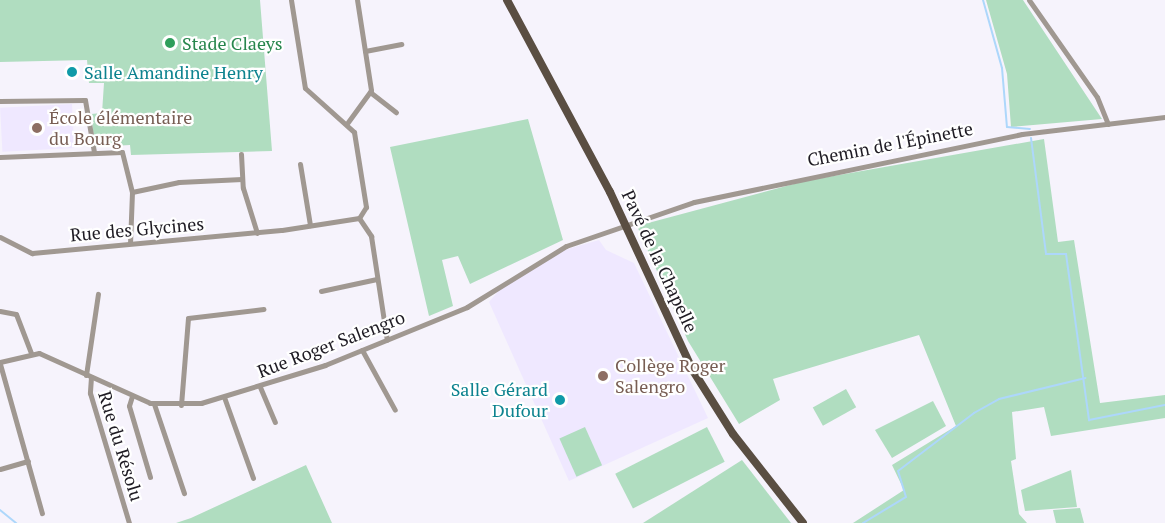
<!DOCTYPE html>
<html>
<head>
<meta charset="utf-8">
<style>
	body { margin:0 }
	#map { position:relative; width:1165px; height:523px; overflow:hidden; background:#f6f3fc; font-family:"PT Serif",serif }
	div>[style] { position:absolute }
	.built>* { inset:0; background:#efe8ff; transform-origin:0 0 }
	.green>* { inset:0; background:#b0ddc0; transform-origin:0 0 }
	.stream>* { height:2px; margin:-1px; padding:0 1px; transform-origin:1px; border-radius:1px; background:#add7fb }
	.minor>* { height:5px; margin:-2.5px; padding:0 2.5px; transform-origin:2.5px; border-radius:2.5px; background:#a09891 }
	.primary>* { height:8px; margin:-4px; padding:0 4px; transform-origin:4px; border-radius:4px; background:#5a4e42 }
	.dots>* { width:16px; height:16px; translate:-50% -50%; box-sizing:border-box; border:3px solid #fff; border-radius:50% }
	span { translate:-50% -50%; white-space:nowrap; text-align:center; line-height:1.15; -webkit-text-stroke:4.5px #fff; paint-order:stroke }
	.leisure-label { font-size:18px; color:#27864d }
	.left { translate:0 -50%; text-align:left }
	.culture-label { font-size:18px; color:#0d838f }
	.right { translate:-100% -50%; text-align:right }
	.education-label { font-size:18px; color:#785e54 }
	.street-label { font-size:18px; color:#1e1b23 }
</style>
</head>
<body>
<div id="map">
	<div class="built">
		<div style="left:72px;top:104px;width:44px;height:72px;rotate:87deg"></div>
		<div style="clip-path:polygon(599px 240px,606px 250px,634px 263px,708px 418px,569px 481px,489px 302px,501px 288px,564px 250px)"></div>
	</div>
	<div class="green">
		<div style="clip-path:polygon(0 0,260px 0,272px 151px,131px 155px,130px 145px,95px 147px,91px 114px,102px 113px,104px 83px,89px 83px,87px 60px,0 62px)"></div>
		<div style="clip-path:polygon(986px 0,1023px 0,1102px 119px,1011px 127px,1007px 74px)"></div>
		<div style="clip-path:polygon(528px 119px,563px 240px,470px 284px,458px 256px,442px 260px,453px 306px,429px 316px,390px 147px)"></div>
		<div style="clip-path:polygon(1044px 139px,1058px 242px,1074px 240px,1100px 403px,1165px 395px,1165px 418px,1051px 436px,1044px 407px,1012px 412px,1016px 459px,1011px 461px,1019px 514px,1027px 523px,853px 523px,904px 490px,892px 465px,956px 426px,919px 335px,773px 379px,780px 400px,739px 424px,688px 341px,637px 226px,805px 181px)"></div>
		<div style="left:846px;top:389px;width:21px;height:38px;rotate:61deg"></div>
		<div style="clip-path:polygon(933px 401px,946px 426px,892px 458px,875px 430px)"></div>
		<div style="left:585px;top:427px;width:42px;height:28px;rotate:66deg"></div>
		<div style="left:707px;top:427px;width:39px;height:103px;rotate:63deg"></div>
		<div style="clip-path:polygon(742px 460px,791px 523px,643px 523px)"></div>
		<div style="clip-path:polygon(306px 465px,332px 523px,176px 523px,191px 518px)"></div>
		<div style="clip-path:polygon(1071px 470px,1077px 507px,1025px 511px,1021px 490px)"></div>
		<div style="clip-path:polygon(1080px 508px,1084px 523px,1056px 523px,1053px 510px)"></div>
	</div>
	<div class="stream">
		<div style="left:983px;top:0;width:71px;rotate:74.4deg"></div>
		<div style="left:1002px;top:68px;width:59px;rotate:85.2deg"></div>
		<div style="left:1007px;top:127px;width:23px;rotate:5deg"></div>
		<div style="left:1031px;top:138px;width:117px;rotate:82.6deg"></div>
		<div style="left:1046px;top:254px;width:20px"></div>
		<div style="left:1066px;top:254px;width:168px;rotate:82.1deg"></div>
		<div style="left:1089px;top:420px;width:77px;rotate:-11.2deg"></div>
		<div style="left:0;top:510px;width:21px;rotate:39deg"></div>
		<div style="left:863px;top:523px;width:50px;rotate:-31.2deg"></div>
		<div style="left:906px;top:497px;width:27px;rotate:-107deg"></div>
		<div style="left:898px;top:471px;width:96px;rotate:-37.3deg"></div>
		<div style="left:974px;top:413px;width:29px;rotate:-29deg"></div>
		<div style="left:999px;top:399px;width:89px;rotate:-13.7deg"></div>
	</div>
	<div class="minor">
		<div style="left:291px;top:0;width:89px;rotate:81deg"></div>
		<div style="left:305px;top:88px;width:66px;rotate:41.9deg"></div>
		<div style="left:354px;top:132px;width:76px;rotate:80.9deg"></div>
		<div style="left:366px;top:207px;width:13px;rotate:122deg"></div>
		<div style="left:359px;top:218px;width:22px;rotate:56deg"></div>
		<div style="left:371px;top:236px;width:105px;rotate:81.3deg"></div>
		<div style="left:1029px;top:0;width:118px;rotate:55deg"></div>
		<div style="left:1097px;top:97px;width:29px;rotate:68deg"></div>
		<div style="left:365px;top:51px;width:37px;rotate:-11deg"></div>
		<div style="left:370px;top:92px;width:33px;rotate:38deg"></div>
		<div style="left:0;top:101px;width:85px;rotate:-0.7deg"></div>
		<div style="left:85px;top:100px;width:53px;rotate:80.2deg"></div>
		<div style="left:348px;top:122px;width:39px;rotate:-54deg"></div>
		<div style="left:371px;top:90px;width:91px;rotate:-98.8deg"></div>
		<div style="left:241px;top:154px;width:34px;rotate:87deg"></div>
		<div style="left:243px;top:188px;width:47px;rotate:72.7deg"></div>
		<div style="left:0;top:157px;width:122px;rotate:-2.3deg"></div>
		<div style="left:122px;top:152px;width:41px;rotate:76deg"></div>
		<div style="left:132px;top:192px;width:51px;rotate:92.2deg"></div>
		<div style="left:300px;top:164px;width:62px;rotate:80.7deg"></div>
		<div style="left:132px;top:192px;width:48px;rotate:-12deg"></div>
		<div style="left:179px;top:182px;width:63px;rotate:-2.7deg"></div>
		<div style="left:282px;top:230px;width:78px;rotate:-8.9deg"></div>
		<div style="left:0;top:237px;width:36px;rotate:27deg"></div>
		<div style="left:32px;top:253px;width:250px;rotate:-5.3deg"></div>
		<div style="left:321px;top:291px;width:57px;rotate:-12.1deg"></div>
		<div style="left:0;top:311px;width:16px;rotate:11deg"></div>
		<div style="left:16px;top:314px;width:42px;rotate:69deg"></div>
		<div style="left:362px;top:350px;width:68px;rotate:61.2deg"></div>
		<div style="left:0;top:362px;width:40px;rotate:-13deg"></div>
		<div style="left:39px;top:353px;width:122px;rotate:24.2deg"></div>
		<div style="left:150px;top:403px;width:51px"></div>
		<div style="left:201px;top:403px;width:130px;rotate:-17deg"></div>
		<div style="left:325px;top:365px;width:153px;rotate:-22.2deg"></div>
		<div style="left:467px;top:307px;width:116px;rotate:-31.6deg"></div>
		<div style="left:566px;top:246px;width:135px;rotate:-19deg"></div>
		<div style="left:694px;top:202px;width:335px;rotate:-11.7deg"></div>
		<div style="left:1022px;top:134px;width:144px;rotate:-6.8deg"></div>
		<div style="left:0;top:364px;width:155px;rotate:74.3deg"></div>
		<div style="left:86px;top:375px;width:82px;rotate:-81.6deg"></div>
		<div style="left:91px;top:377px;width:16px;rotate:94deg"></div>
		<div style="left:90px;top:393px;width:136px;rotate:73.3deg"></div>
		<div style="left:260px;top:387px;width:38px;rotate:67deg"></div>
		<div style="left:132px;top:396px;width:10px;rotate:107deg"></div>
		<div style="left:129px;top:406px;width:74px;rotate:73.5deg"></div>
		<div style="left:224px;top:397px;width:86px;rotate:70.3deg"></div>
		<div style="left:154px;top:404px;width:94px;rotate:71.4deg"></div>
		<div style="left:181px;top:405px;width:87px;rotate:-85.4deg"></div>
		<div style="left:188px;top:318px;width:76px;rotate:-6.8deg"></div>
		<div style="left:0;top:469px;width:29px;rotate:-16deg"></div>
	</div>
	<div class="primary">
		<div style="left:507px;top:0;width:218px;rotate:61.8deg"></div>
		<div style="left:610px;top:192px;width:195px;rotate:65.1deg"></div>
		<div style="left:692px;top:369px;width:77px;rotate:57.8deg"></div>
		<div style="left:733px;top:434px;width:113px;rotate:51.8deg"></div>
	</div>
	<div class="dots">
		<div style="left:170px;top:43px;background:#2e9e5b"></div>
		<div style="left:72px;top:72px;background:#0f9aa8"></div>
		<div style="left:37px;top:128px;background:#8d6e63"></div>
		<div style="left:603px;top:376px;background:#8d6e63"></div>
		<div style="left:560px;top:400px;background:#0f9aa8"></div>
	</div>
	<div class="leisure-label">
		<span class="left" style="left:182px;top:43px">Stade Claeys</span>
	</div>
	<div class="culture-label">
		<span class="left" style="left:84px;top:72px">Salle Amandine Henry</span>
		<span class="right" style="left:548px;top:400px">Salle Gérard<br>Dufour</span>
	</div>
	<div class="education-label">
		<span class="left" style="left:49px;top:128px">École élémentaire<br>du Bourg</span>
		<span class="left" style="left:615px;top:376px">Collège Roger<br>Salengro</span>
	</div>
	<div class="street-label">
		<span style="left:890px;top:144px;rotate:-11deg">Chemin de l'Épinette</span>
		<span style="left:137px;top:229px;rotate:-5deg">Rue des Glycines</span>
		<span style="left:660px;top:261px;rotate:65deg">Pavé de la Chapelle</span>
		<span style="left:331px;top:344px;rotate:-21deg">Rue Roger Salengro</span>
		<span style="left:121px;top:446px;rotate:73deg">Rue du Résolu</span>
	</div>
</div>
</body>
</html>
